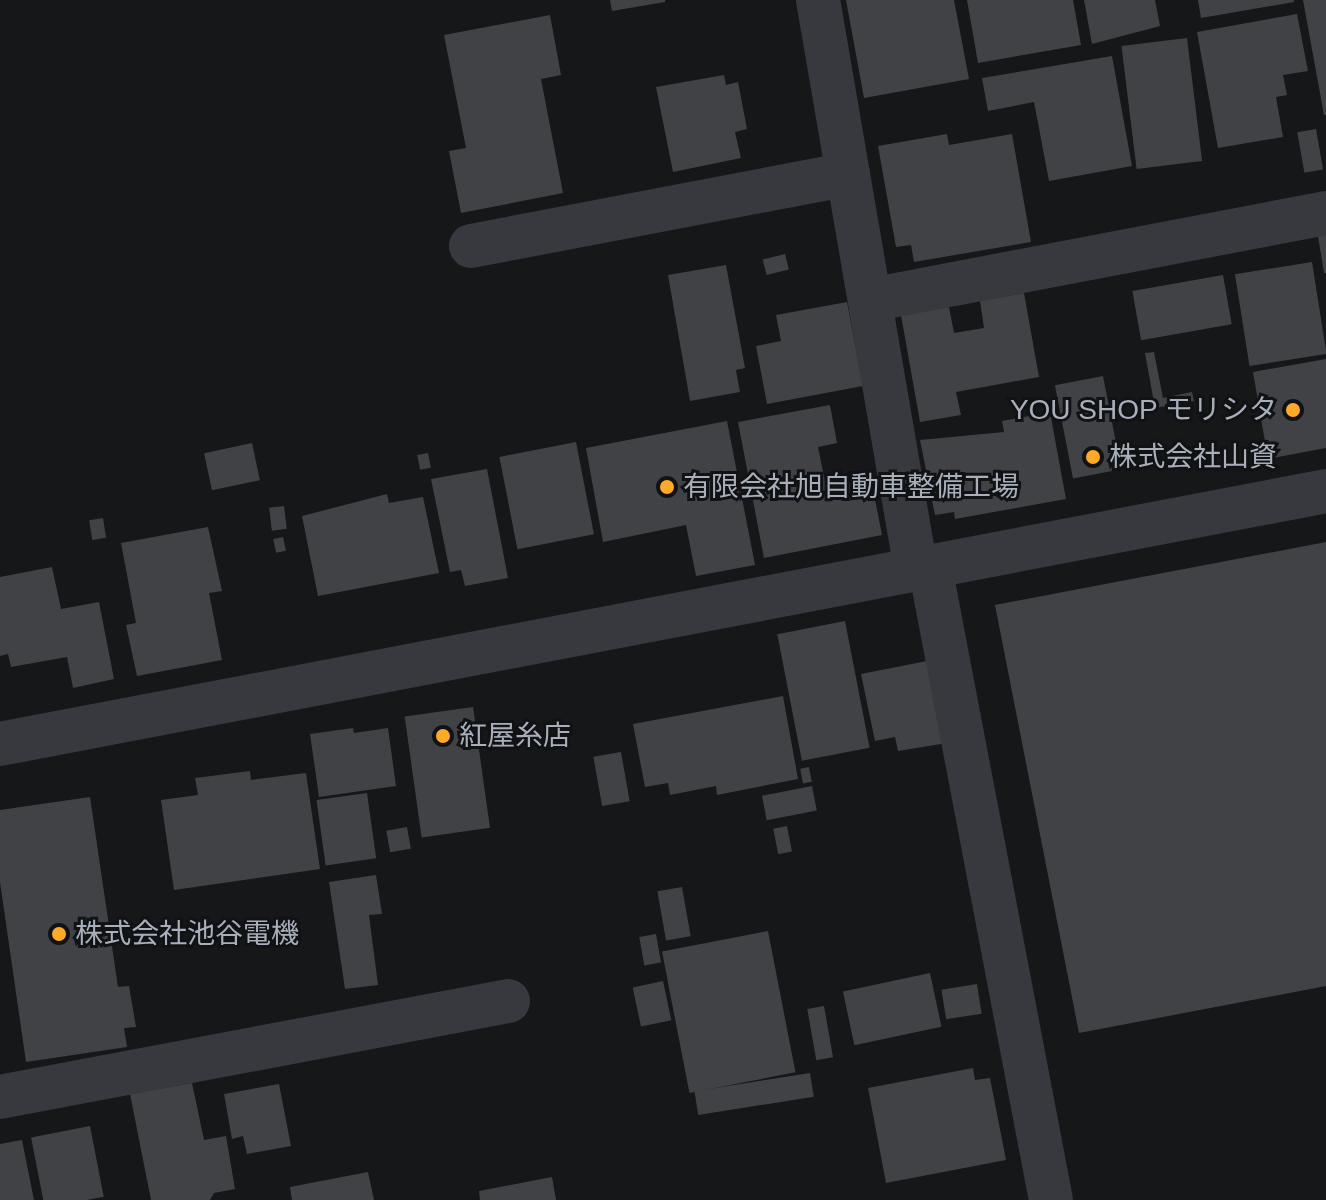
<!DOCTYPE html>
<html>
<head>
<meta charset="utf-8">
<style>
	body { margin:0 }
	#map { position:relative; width:1326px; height:1200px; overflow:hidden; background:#161719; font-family:Helvetica,"Noto Sans JP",sans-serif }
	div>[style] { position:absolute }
	.building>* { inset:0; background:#404246; transform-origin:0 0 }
	.minor>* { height:44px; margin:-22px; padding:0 22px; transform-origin:22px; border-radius:22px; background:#37393e }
	.tertiary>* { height:44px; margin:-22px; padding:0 22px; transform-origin:22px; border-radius:22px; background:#37393e }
	.dots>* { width:22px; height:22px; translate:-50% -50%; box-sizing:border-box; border:4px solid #111214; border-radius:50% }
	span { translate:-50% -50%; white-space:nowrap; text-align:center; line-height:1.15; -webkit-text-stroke:6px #111214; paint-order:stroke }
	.poi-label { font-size:28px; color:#a8aeba }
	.right { translate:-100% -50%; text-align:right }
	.left { translate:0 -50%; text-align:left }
</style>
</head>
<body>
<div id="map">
	<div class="building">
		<div style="clip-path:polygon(610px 0,665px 0,665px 2px,612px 11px)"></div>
		<div style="clip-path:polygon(846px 0,954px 0,969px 79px,864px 98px)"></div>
		<div style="clip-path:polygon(967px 0,1073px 0,1081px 45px,978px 63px)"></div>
		<div style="clip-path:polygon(1084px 0,1155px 0,1160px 26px,1092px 44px)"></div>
		<div style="clip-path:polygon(1198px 0,1294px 0,1294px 2px,1201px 18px)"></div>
		<div style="clip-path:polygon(1303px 0,1326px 0,1326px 115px,1324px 115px)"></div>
		<div style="clip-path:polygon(1297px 14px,1308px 71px,1283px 75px,1287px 95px,1276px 97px,1283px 137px,1218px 148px,1197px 32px)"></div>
		<div style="clip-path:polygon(550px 15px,561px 75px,541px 79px,563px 193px,461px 213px,449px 151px,466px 148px,444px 35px)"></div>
		<div style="left:1187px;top:38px;width:124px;height:66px;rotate:83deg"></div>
		<div style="clip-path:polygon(1112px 56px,1132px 166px,1049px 181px,1034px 102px,988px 111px,982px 78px)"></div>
		<div style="clip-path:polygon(724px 75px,726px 85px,738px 82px,747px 129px,735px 132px,741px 158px,673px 172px,656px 87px)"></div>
		<div style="left:1316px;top:129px;width:41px;height:19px;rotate:80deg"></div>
		<div style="clip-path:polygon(947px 134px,949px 145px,1012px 134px,1031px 242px,914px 262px,911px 245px,896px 247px,878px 146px)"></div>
		<div style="clip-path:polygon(1326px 235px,1326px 273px,1324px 273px,1318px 236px)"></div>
		<div style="left:785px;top:254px;width:16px;height:23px;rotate:76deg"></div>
		<div style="left:1312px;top:262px;width:93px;height:78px;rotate:81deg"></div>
		<div style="clip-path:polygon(726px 265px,745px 368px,736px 370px,740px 392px,690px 401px,668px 275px)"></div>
		<div style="left:1223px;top:275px;width:50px;height:92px;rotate:80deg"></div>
		<div style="clip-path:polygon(1024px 293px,1039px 377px,956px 392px,961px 415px,920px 422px,901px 315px,949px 307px,954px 333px,984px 328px,980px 301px)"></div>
		<div style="clip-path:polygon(847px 302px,863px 386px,767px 404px,756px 346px,781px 341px,776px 315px)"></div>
		<div style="clip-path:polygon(1154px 352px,1163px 398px,1192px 392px,1194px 401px,1155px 408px,1145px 353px)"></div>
		<div style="clip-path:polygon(1326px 359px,1326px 448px,1268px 459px,1253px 372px)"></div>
		<div style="left:1103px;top:376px;width:95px;height:49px;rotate:79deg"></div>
		<div style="clip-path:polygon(830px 405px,837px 443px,818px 447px,826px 487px,871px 479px,882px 535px,764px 558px,738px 422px)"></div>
		<div style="clip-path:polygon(1050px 412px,1066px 499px,955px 519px,954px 512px,935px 515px,920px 440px,1004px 432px,1002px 421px)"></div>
		<div style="clip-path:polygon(727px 421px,755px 565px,696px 576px,686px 525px,603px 542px,586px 448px)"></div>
		<div style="left:576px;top:442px;width:94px;height:78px;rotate:79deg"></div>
		<div style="left:252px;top:443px;width:38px;height:49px;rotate:78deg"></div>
		<div style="left:428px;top:453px;width:15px;height:11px;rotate:79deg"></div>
		<div style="clip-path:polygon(487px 469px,508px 578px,465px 586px,461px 570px,450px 572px,431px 479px)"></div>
		<div style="clip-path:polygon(387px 494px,389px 503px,423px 497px,439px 573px,318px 596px,302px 516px)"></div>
		<div style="left:284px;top:506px;width:23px;height:15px;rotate:83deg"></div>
		<div style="left:103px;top:518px;width:20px;height:14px;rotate:81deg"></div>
		<div style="clip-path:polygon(208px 527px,222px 591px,209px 593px,222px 660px,137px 676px,126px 625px,136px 623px,121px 543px)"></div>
		<div style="left:283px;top:537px;width:14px;height:10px;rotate:78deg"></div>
		<div style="clip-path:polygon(1326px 542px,1326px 986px,1079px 1033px,995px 605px)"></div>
		<div style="clip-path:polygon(52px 567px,61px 609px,99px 602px,114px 679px,73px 688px,67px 657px,11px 667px,8px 654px,0 656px,0 577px)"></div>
		<div style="left:845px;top:621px;width:129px;height:69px;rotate:79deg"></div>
		<div style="clip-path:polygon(932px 660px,947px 743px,898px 751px,895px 737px,875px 741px,861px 674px)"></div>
		<div style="clip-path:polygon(783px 696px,798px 779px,717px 795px,716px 786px,670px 795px,668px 783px,645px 787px,633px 724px)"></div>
		<div style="left:473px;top:707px;width:122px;height:69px;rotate:82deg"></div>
		<div style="clip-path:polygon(353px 728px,354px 733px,388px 728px,396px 786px,319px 797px,310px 734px)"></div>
		<div style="left:621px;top:752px;width:50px;height:28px;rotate:80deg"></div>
		<div style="left:809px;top:767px;width:15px;height:9px;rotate:79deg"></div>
		<div style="clip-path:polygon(250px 771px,251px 780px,306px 773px,320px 869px,174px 890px,161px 800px,198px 795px,195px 778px)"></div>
		<div style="left:812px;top:786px;width:25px;height:51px;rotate:79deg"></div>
		<div style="left:367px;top:793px;width:66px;height:51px;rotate:82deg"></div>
		<div style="clip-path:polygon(90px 797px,118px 987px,129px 986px,136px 1027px,124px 1028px,127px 1047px,26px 1062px,0 882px,0 810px)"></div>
		<div style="left:787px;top:826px;width:26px;height:14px;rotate:79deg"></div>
		<div style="left:407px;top:827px;width:22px;height:21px;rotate:80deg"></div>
		<div style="clip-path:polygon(376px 875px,382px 914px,369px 915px,378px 985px,345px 989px,329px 882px)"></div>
		<div style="left:682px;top:887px;width:50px;height:25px;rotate:80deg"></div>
		<div style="left:768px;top:931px;width:144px;height:108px;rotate:79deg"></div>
		<div style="left:656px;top:934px;width:29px;height:17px;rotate:80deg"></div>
		<div style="left:930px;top:973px;width:55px;height:89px;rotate:78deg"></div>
		<div style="left:663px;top:981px;width:40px;height:31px;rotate:78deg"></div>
		<div style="left:977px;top:984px;width:30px;height:36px;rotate:81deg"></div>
		<div style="left:824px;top:1006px;width:52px;height:17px;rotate:80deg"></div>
		<div style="clip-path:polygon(973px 1068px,975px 1080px,990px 1078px,1006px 1160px,886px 1183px,868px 1088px)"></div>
		<div style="left:810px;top:1073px;width:24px;height:117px;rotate:81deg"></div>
		<div style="clip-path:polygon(192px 1083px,204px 1140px,226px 1136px,235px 1189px,214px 1193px,210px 1200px,151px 1200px,130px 1094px)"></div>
		<div style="clip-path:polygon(279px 1084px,291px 1146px,247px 1154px,243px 1136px,232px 1139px,224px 1094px)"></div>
		<div style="left:90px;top:1126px;width:72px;height:60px;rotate:79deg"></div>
		<div style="clip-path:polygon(22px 1140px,34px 1200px,0 1200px,0 1144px)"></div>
		<div style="clip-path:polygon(368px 1172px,374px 1200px,292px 1200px,290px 1187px)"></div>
		<div style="clip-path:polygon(552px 1177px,556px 1200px,480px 1200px,479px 1191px)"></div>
	</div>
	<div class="minor">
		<div style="left:818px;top:0;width:578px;rotate:80.24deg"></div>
		<div style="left:471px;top:246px;width:384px;rotate:-10.8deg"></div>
		<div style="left:870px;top:300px;width:464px;rotate:-10.8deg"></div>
		<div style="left:930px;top:567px;width:644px;rotate:79.18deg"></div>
		<div style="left:0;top:1097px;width:517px;rotate:-10.7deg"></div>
	</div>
	<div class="tertiary">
		<div style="left:0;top:744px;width:1350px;rotate:-10.8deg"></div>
	</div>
	<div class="dots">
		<div style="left:1293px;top:410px;background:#ffa928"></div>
		<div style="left:1093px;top:457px;background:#ffa928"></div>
		<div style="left:667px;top:487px;background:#ffa928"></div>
		<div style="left:443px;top:736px;background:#ffa928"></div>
		<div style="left:59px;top:934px;background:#ffa928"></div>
	</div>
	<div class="poi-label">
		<span class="right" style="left:1277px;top:410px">YOU SHOP モリシタ</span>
		<span class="left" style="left:1109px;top:457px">株式会社山資</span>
		<span class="left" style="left:683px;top:487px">有限会社旭自動車整備工場</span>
		<span class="left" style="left:459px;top:736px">紅屋糸店</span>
		<span class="left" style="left:75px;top:934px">株式会社池谷電機</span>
	</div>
</div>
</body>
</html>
